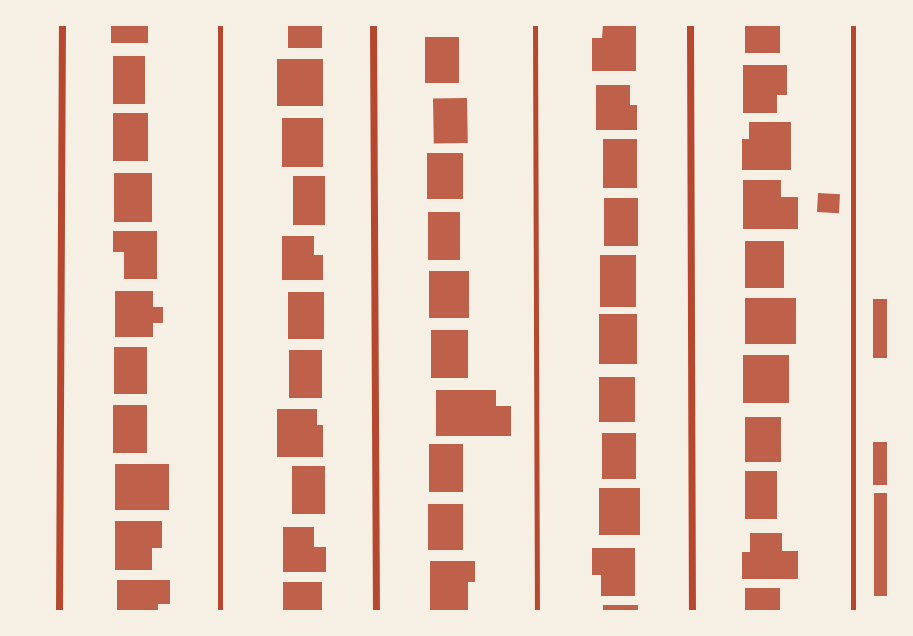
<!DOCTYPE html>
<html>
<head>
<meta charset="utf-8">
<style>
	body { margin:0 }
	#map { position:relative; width:913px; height:636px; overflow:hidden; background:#f6efe4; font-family:"IBM Plex Serif",serif }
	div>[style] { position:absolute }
	.building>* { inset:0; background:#bf614a; transform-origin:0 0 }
	.service>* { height:5px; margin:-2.5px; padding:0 2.5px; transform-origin:2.5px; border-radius:2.5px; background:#b5482f }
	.minor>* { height:7px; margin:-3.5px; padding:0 3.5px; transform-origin:3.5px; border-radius:3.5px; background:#b5482f }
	span { translate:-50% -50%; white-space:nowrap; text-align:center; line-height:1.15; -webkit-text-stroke:6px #f6efe4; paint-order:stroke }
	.frame { position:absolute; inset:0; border:26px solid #f6efe4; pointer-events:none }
</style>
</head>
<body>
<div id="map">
	<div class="building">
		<div style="left:111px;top:24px;width:37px;height:19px"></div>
		<div style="left:288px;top:24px;width:34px;height:24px"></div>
		<div style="clip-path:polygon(603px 24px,636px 24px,636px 71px,592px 71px,592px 38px,602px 38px)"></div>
		<div style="left:745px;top:24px;width:35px;height:29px"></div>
		<div style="left:425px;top:37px;width:34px;height:46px"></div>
		<div style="left:113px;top:56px;width:32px;height:48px"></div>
		<div style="left:277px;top:59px;width:46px;height:47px"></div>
		<div style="clip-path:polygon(743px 65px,787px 65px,787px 95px,777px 95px,777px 113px,743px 113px)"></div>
		<div style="clip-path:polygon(596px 85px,630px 85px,630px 105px,637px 105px,637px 130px,596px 130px)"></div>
		<div style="left:467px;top:98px;width:45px;height:34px;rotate:89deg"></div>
		<div style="left:113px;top:113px;width:35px;height:48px"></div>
		<div style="left:282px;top:118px;width:41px;height:49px"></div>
		<div style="clip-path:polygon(749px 122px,791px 122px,791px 170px,742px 170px,742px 139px,749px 139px)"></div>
		<div style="left:603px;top:139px;width:34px;height:49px"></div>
		<div style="left:427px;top:153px;width:36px;height:46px"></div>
		<div style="left:114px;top:173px;width:38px;height:49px"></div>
		<div style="left:293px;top:176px;width:32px;height:49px"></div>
		<div style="clip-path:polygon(743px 180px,781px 180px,781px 197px,798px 197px,798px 229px,743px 229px)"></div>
		<div style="left:818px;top:193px;width:22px;height:19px;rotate:3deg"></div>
		<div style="left:604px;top:198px;width:34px;height:48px"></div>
		<div style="left:428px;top:212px;width:32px;height:48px"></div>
		<div style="clip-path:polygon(113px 231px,157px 231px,157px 279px,124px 279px,124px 252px,113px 252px)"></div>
		<div style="clip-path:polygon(282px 236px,314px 236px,314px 255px,323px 255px,323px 280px,282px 280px)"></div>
		<div style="left:745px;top:241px;width:39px;height:47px"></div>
		<div style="left:600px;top:255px;width:36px;height:52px"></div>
		<div style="left:429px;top:271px;width:40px;height:47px"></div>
		<div style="clip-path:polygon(115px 291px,153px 291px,153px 307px,163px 307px,163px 323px,153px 323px,153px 337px,115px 337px)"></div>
		<div style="left:288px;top:292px;width:36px;height:47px"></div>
		<div style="left:745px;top:298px;width:51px;height:46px"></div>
		<div style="left:873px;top:299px;width:15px;height:59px"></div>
		<div style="left:599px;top:314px;width:38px;height:50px"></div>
		<div style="left:431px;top:330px;width:37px;height:48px"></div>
		<div style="left:114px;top:347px;width:33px;height:47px"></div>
		<div style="left:289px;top:350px;width:33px;height:48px"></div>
		<div style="left:743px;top:355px;width:46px;height:48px"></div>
		<div style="left:599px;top:377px;width:36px;height:45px"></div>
		<div style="clip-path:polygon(436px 390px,496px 390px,496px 406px,511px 406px,511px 436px,436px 436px)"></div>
		<div style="left:113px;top:405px;width:34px;height:48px"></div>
		<div style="clip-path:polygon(277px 409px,317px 409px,317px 425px,323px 425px,323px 457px,277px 457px)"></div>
		<div style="left:745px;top:417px;width:36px;height:45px"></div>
		<div style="left:602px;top:433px;width:34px;height:46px"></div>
		<div style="left:873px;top:442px;width:15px;height:43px"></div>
		<div style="left:429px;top:444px;width:34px;height:48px"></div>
		<div style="left:115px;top:464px;width:54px;height:46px"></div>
		<div style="left:292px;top:466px;width:33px;height:48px"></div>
		<div style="left:745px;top:471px;width:32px;height:48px"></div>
		<div style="left:599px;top:488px;width:41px;height:47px"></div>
		<div style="left:874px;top:493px;width:14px;height:103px"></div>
		<div style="left:428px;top:504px;width:35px;height:46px"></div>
		<div style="clip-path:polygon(115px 521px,162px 521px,162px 548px,152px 548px,152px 570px,115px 570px)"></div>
		<div style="clip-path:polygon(283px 527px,314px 527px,314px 547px,326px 547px,326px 572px,283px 572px)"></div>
		<div style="clip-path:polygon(750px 533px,782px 533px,782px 551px,798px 551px,798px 579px,742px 579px,742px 552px,750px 552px)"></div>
		<div style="clip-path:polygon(592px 548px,635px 548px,635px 596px,601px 596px,601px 575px,592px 575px)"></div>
		<div style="clip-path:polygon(430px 561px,475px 561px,475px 582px,468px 582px,468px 610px,430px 610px)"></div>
		<div style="clip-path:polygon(117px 580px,170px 580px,170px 604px,158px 604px,158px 612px,117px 612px)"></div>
		<div style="left:283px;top:582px;width:39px;height:30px"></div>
		<div style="left:745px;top:588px;width:35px;height:24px"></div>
		<div style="left:603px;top:605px;width:35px;height:7px"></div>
	</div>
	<div class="service">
		<div style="left:535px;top:24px;width:588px;rotate:89.81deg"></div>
		<div style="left:220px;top:612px;width:588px;rotate:-90deg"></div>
		<div style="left:853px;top:612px;width:588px;rotate:-90deg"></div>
	</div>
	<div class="minor">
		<div style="left:373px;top:24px;width:588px;rotate:89.71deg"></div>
		<div style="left:690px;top:24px;width:588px;rotate:89.81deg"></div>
		<div style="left:59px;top:612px;width:588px;rotate:-89.71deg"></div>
	</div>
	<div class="frame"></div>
</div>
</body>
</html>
